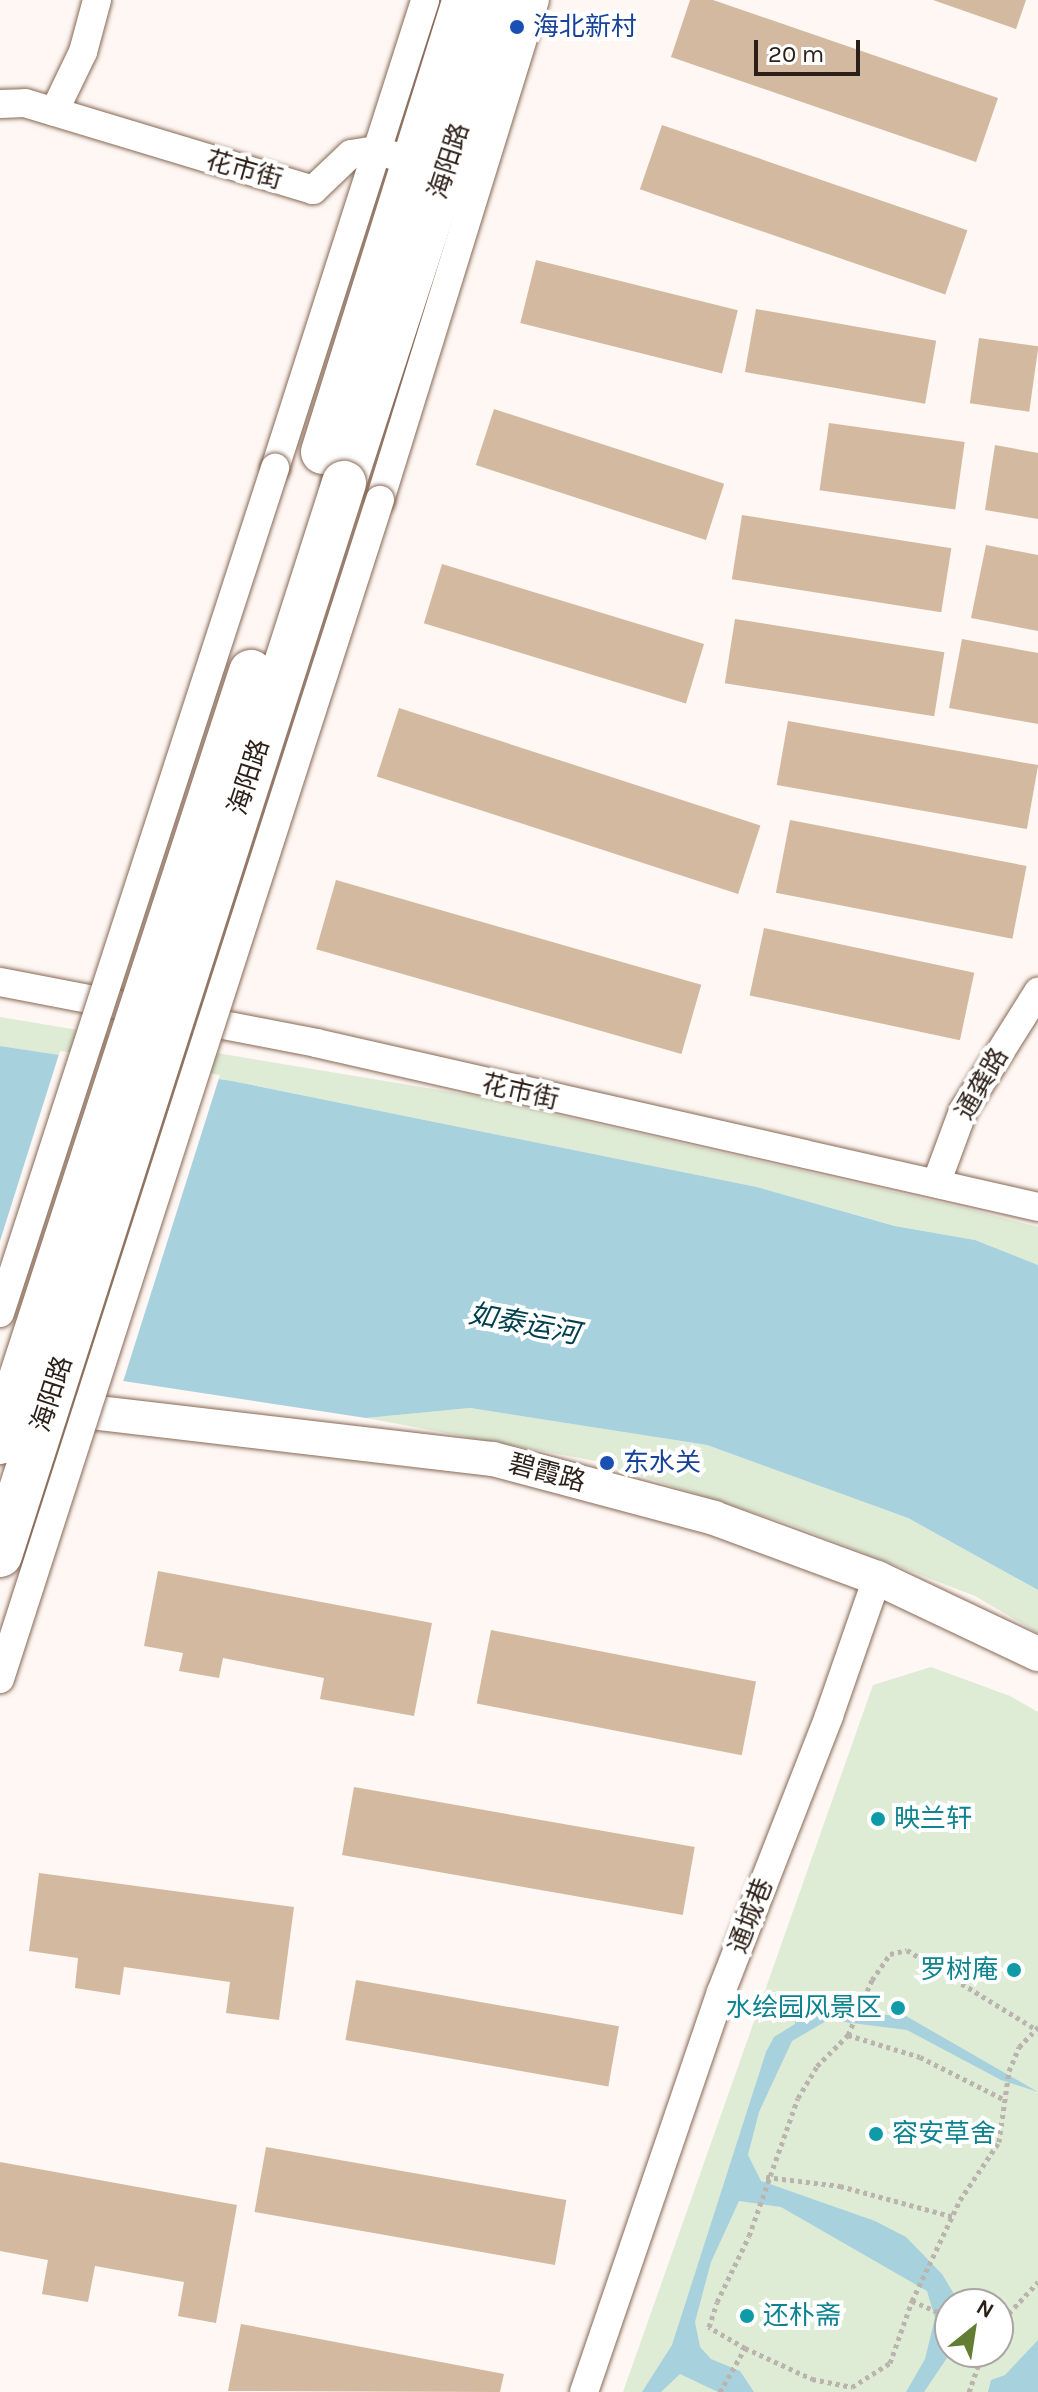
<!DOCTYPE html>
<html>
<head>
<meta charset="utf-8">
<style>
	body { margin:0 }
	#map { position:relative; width:1038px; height:2392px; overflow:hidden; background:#fef7f3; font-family:Karla,"Noto Sans SC",sans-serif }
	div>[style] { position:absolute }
	.green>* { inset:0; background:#deebd5 }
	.water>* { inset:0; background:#a8d1de }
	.pier>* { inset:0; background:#fef7f3 }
	.building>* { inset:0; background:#d3b99f; transform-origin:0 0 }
	.path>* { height:5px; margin-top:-2.5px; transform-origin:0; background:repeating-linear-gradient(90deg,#bbb3ad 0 4px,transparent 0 8px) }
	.roads { filter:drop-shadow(0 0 2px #876956) drop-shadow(0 0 2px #876956) }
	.minor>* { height:28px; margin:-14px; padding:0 14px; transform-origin:14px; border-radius:14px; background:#fff }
	.tertiary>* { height:34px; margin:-17px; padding:0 17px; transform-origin:17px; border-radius:17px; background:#fff }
	.primary>* { height:44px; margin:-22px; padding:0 22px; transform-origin:22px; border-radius:22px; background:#fff }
	.bridges { filter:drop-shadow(0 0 2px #876956) drop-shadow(0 0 2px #876956) }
	.minor-bridge>* { height:28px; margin:-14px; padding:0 14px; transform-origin:14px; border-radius:14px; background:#fff }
	.primary-bridge>* { height:44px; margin:-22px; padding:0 22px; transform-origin:22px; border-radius:22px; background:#fff }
	.dots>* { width:22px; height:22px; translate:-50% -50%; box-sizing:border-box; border:4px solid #fff; border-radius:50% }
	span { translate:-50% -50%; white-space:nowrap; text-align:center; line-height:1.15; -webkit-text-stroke:8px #fff; paint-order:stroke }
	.transit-label { font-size:26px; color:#164399 }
	.left { translate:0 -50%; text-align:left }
	.street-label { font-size:26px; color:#2c1f17 }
	.culture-label { font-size:26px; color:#0d838f }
	.right { translate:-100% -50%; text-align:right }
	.water-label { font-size:28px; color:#02404e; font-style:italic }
	.north { position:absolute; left:934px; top:2288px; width:80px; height:80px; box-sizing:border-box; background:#fff; border:2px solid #aba5a2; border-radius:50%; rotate:30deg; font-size:22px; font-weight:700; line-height:32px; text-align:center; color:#2c1f17 }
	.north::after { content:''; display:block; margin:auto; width:28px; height:36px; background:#637e32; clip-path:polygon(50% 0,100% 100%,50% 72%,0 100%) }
	.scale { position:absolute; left:754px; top:40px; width:106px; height:36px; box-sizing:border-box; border:4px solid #2c1f17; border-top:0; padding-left:10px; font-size:24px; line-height:28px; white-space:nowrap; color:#2c1f17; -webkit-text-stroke:6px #fff; paint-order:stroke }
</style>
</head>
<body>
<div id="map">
	<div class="green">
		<div style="clip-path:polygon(0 1017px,469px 1095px,969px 1209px,1038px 1227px,1038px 1265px,975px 1240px,896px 1226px,757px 1187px,232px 1081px,0 1046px)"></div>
		<div style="clip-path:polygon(470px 1408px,707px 1445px,908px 1518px,1038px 1590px,1038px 1633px,975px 1596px,789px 1524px,595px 1461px,366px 1418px)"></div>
		<div style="clip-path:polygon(evenodd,931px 1667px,1010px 1696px,1038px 1712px,1038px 2392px,623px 2392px,873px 1685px,931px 1667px,950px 2304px,998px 2304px,998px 2352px,950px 2352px,950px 2304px)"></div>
	</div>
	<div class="water">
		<div style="clip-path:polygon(0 1046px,232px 1081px,757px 1187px,895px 1226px,975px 1240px,1038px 1265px,1038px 1590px,908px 1518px,707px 1445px,470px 1408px,366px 1418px,51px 1370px,0 1354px)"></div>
		<div style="clip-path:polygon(795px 1992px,816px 2011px,906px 2016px,1038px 2092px,1001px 2080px,907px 2030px,828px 2020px,792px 2041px,759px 2112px,748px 2155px,761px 2181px,875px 2221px,906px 2237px,942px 2274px,960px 2304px,950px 2304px,951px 2352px,924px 2392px,906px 2392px,925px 2359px,935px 2318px,927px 2291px,781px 2207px,739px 2201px,711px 2262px,695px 2322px,700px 2347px,711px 2359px,740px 2371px,754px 2392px,718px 2392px,680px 2374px,661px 2392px,642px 2392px,672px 2345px,766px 2052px,774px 2037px,795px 2024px)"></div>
		<div style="clip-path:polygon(1038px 2340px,1038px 2392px,988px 2392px,991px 2380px,1005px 2375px)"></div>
	</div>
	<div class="pier">
		<div style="clip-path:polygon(60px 1051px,220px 1075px,122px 1385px,50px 1374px,0 1359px,0 1241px)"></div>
	</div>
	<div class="building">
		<div style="clip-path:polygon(690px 0,713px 0,998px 98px,976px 162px,671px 57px)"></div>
		<div style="clip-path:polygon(933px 0,1026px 0,1016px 29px)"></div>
		<div style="left:662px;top:125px;width:323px;height:68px;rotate:19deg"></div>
		<div style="left:536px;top:260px;width:208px;height:65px;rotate:14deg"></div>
		<div style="left:756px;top:309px;width:183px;height:64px;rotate:10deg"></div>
		<div style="left:979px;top:338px;width:60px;height:66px;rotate:8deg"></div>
		<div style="left:494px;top:409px;width:242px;height:59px;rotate:18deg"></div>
		<div style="left:829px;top:423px;width:137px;height:68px;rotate:8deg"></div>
		<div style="clip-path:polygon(995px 445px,1038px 453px,1038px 519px,985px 510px)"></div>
		<div style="left:742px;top:515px;width:212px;height:65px;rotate:9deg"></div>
		<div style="clip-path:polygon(986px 545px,1038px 555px,1038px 631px,971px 618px)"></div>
		<div style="left:442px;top:564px;width:274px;height:62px;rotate:17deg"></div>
		<div style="left:735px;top:619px;width:212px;height:65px;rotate:9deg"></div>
		<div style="clip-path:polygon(962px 639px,1038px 653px,1038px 724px,949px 708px)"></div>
		<div style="left:399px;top:708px;width:380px;height:72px;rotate:18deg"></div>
		<div style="left:788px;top:721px;width:254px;height:65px;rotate:10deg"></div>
		<div style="left:790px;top:820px;width:241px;height:74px;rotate:11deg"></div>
		<div style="left:336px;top:880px;width:380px;height:72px;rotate:16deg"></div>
		<div style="left:764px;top:928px;width:215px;height:69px;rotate:12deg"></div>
		<div style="clip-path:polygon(158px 1571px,432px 1623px,414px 1716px,320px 1699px,324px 1678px,223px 1658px,219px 1678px,179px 1671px,183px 1653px,144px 1646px)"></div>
		<div style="left:491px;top:1630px;width:270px;height:75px;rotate:11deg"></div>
		<div style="left:354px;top:1787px;width:346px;height:69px;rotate:10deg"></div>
		<div style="clip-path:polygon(39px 1873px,294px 1907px,279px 2020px,226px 2013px,230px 1982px,124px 1967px,120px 1995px,75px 1988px,78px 1958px,29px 1951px)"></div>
		<div style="left:356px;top:1980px;width:267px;height:61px;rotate:10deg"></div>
		<div style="left:266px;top:2147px;width:305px;height:66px;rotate:10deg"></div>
		<div style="clip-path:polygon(0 2162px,237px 2205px,216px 2323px,178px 2316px,184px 2282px,95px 2266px,88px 2302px,42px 2294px,48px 2260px,0 2251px)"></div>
		<div style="clip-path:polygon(241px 2324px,504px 2374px,500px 2392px,228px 2391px)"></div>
	</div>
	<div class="path">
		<div style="left:848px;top:2035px;width:60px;rotate:-66.4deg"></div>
		<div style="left:872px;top:1980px;width:32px;rotate:-55deg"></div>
		<div style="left:890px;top:1954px;width:17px;rotate:-13deg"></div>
		<div style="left:907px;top:1950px;width:149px;rotate:31.6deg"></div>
		<div style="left:766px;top:2177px;width:75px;rotate:6.9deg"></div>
		<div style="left:840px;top:2186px;width:118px;rotate:15.2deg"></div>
		<div style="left:912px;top:2301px;width:41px;rotate:22.8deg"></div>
		<div style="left:998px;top:2325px;width:59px;rotate:-47.1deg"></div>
		<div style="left:745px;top:2348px;width:42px;rotate:-149.7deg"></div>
		<div style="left:709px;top:2327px;width:26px;rotate:-72deg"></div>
		<div style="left:717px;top:2302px;width:73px;rotate:-64.1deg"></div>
		<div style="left:749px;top:2236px;width:146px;rotate:-70.5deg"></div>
		<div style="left:798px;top:2098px;width:37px;rotate:-59deg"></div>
		<div style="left:817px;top:2066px;width:44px;rotate:-45deg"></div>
		<div style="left:848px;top:2035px;width:75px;rotate:17deg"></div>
		<div style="left:920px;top:2057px;width:97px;rotate:26.8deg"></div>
		<div style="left:720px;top:2392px;width:51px;rotate:-60.4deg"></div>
		<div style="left:745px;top:2348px;width:74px;rotate:24.8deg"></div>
		<div style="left:812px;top:2379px;width:41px;rotate:11.3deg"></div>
		<div style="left:852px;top:2387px;width:45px;rotate:-32.3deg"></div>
		<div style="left:890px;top:2363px;width:66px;rotate:-70.5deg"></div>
		<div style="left:912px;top:2301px;width:112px;rotate:-64.6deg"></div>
		<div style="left:960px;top:2200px;width:70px;rotate:-56.1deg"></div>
		<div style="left:999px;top:2142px;width:72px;rotate:-82deg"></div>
		<div style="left:1009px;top:2071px;width:26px;rotate:-67deg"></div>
		<div style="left:1019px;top:2047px;width:28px;rotate:-46deg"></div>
		<div style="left:969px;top:2392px;width:42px;rotate:-70.7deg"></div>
	</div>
	<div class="roads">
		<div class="minor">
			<div style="left:0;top:104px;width:25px;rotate:-2deg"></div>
			<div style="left:25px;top:103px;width:301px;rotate:16.8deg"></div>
			<div style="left:313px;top:190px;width:52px;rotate:-43.5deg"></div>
			<div style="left:351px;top:154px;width:25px;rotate:-9deg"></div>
			<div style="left:376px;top:150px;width:56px;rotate:17.8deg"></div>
			<div style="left:54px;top:112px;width:67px;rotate:-64.2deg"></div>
			<div style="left:83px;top:52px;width:54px;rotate:-74.9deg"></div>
			<div style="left:275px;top:468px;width:491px;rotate:-72.2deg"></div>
			<div style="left:380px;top:500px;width:523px;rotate:-72.78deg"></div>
			<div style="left:0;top:982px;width:322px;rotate:10.9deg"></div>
			<div style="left:316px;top:1043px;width:740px;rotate:12.8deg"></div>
			<div style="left:937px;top:1181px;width:75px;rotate:-69.6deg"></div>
			<div style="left:963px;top:1111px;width:141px;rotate:-57.8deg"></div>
			<div style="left:584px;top:2392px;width:423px;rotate:-71.1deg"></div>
			<div style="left:721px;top:1992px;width:296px;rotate:-68.6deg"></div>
			<div style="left:829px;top:1716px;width:146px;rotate:-70.8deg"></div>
		</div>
		<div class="tertiary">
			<div style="left:57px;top:1408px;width:439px;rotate:6.7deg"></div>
			<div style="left:493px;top:1459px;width:229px;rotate:14.9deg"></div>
			<div style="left:714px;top:1518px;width:174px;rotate:20.2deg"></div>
			<div style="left:877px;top:1578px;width:178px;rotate:25.3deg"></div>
		</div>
		<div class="primary">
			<div style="left:323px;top:452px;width:474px;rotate:-72.6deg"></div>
			<div style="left:344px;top:483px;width:508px;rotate:-71.99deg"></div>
		</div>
	</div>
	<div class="bridges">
		<div class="minor-bridge">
			<div style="left:0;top:1313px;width:889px;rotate:-71.97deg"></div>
			<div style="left:0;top:1679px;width:1239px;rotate:-72.14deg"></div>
		</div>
		<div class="primary-bridge">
			<div style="left:0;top:1442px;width:810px;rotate:-71.95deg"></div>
			<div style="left:0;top:1555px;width:1126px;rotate:-72.21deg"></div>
		</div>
	</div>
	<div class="dots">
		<div style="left:517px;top:27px;background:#1a4fb4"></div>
		<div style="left:607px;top:1463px;background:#1a4fb4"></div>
		<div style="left:878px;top:1819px;background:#0f9aa8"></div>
		<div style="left:1014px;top:1970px;background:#0f9aa8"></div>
		<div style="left:898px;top:2008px;background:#0f9aa8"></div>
		<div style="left:876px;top:2134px;background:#0f9aa8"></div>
		<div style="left:747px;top:2316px;background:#0f9aa8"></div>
	</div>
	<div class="transit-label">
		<span class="left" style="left:533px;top:27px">海北新村</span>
		<span class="left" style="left:623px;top:1463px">东水关</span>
	</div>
	<div class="street-label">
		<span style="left:449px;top:161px;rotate:-72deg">海阳路</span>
		<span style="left:244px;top:170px;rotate:16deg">花市街</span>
		<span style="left:249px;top:777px;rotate:-72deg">海阳路</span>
		<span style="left:982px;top:1084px;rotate:-60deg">通龚路</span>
		<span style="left:520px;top:1092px;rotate:13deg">花市街</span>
		<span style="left:52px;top:1394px;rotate:-72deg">海阳路</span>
		<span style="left:547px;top:1473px;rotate:15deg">碧霞路</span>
		<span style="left:751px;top:1916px;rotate:-69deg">通城巷</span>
	</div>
	<div class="culture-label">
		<span class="left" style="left:894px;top:1819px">映兰轩</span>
		<span class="right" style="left:998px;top:1970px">罗树庵</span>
		<span class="right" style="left:882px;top:2008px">水绘园风景区</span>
		<span class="left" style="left:892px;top:2134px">容安草舍</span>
		<span class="left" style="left:763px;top:2316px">还朴斋</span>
	</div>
	<div class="water-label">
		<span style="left:524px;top:1324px;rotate:11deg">如泰运河</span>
	</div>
	<div class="north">N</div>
	<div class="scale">20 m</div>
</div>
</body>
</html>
